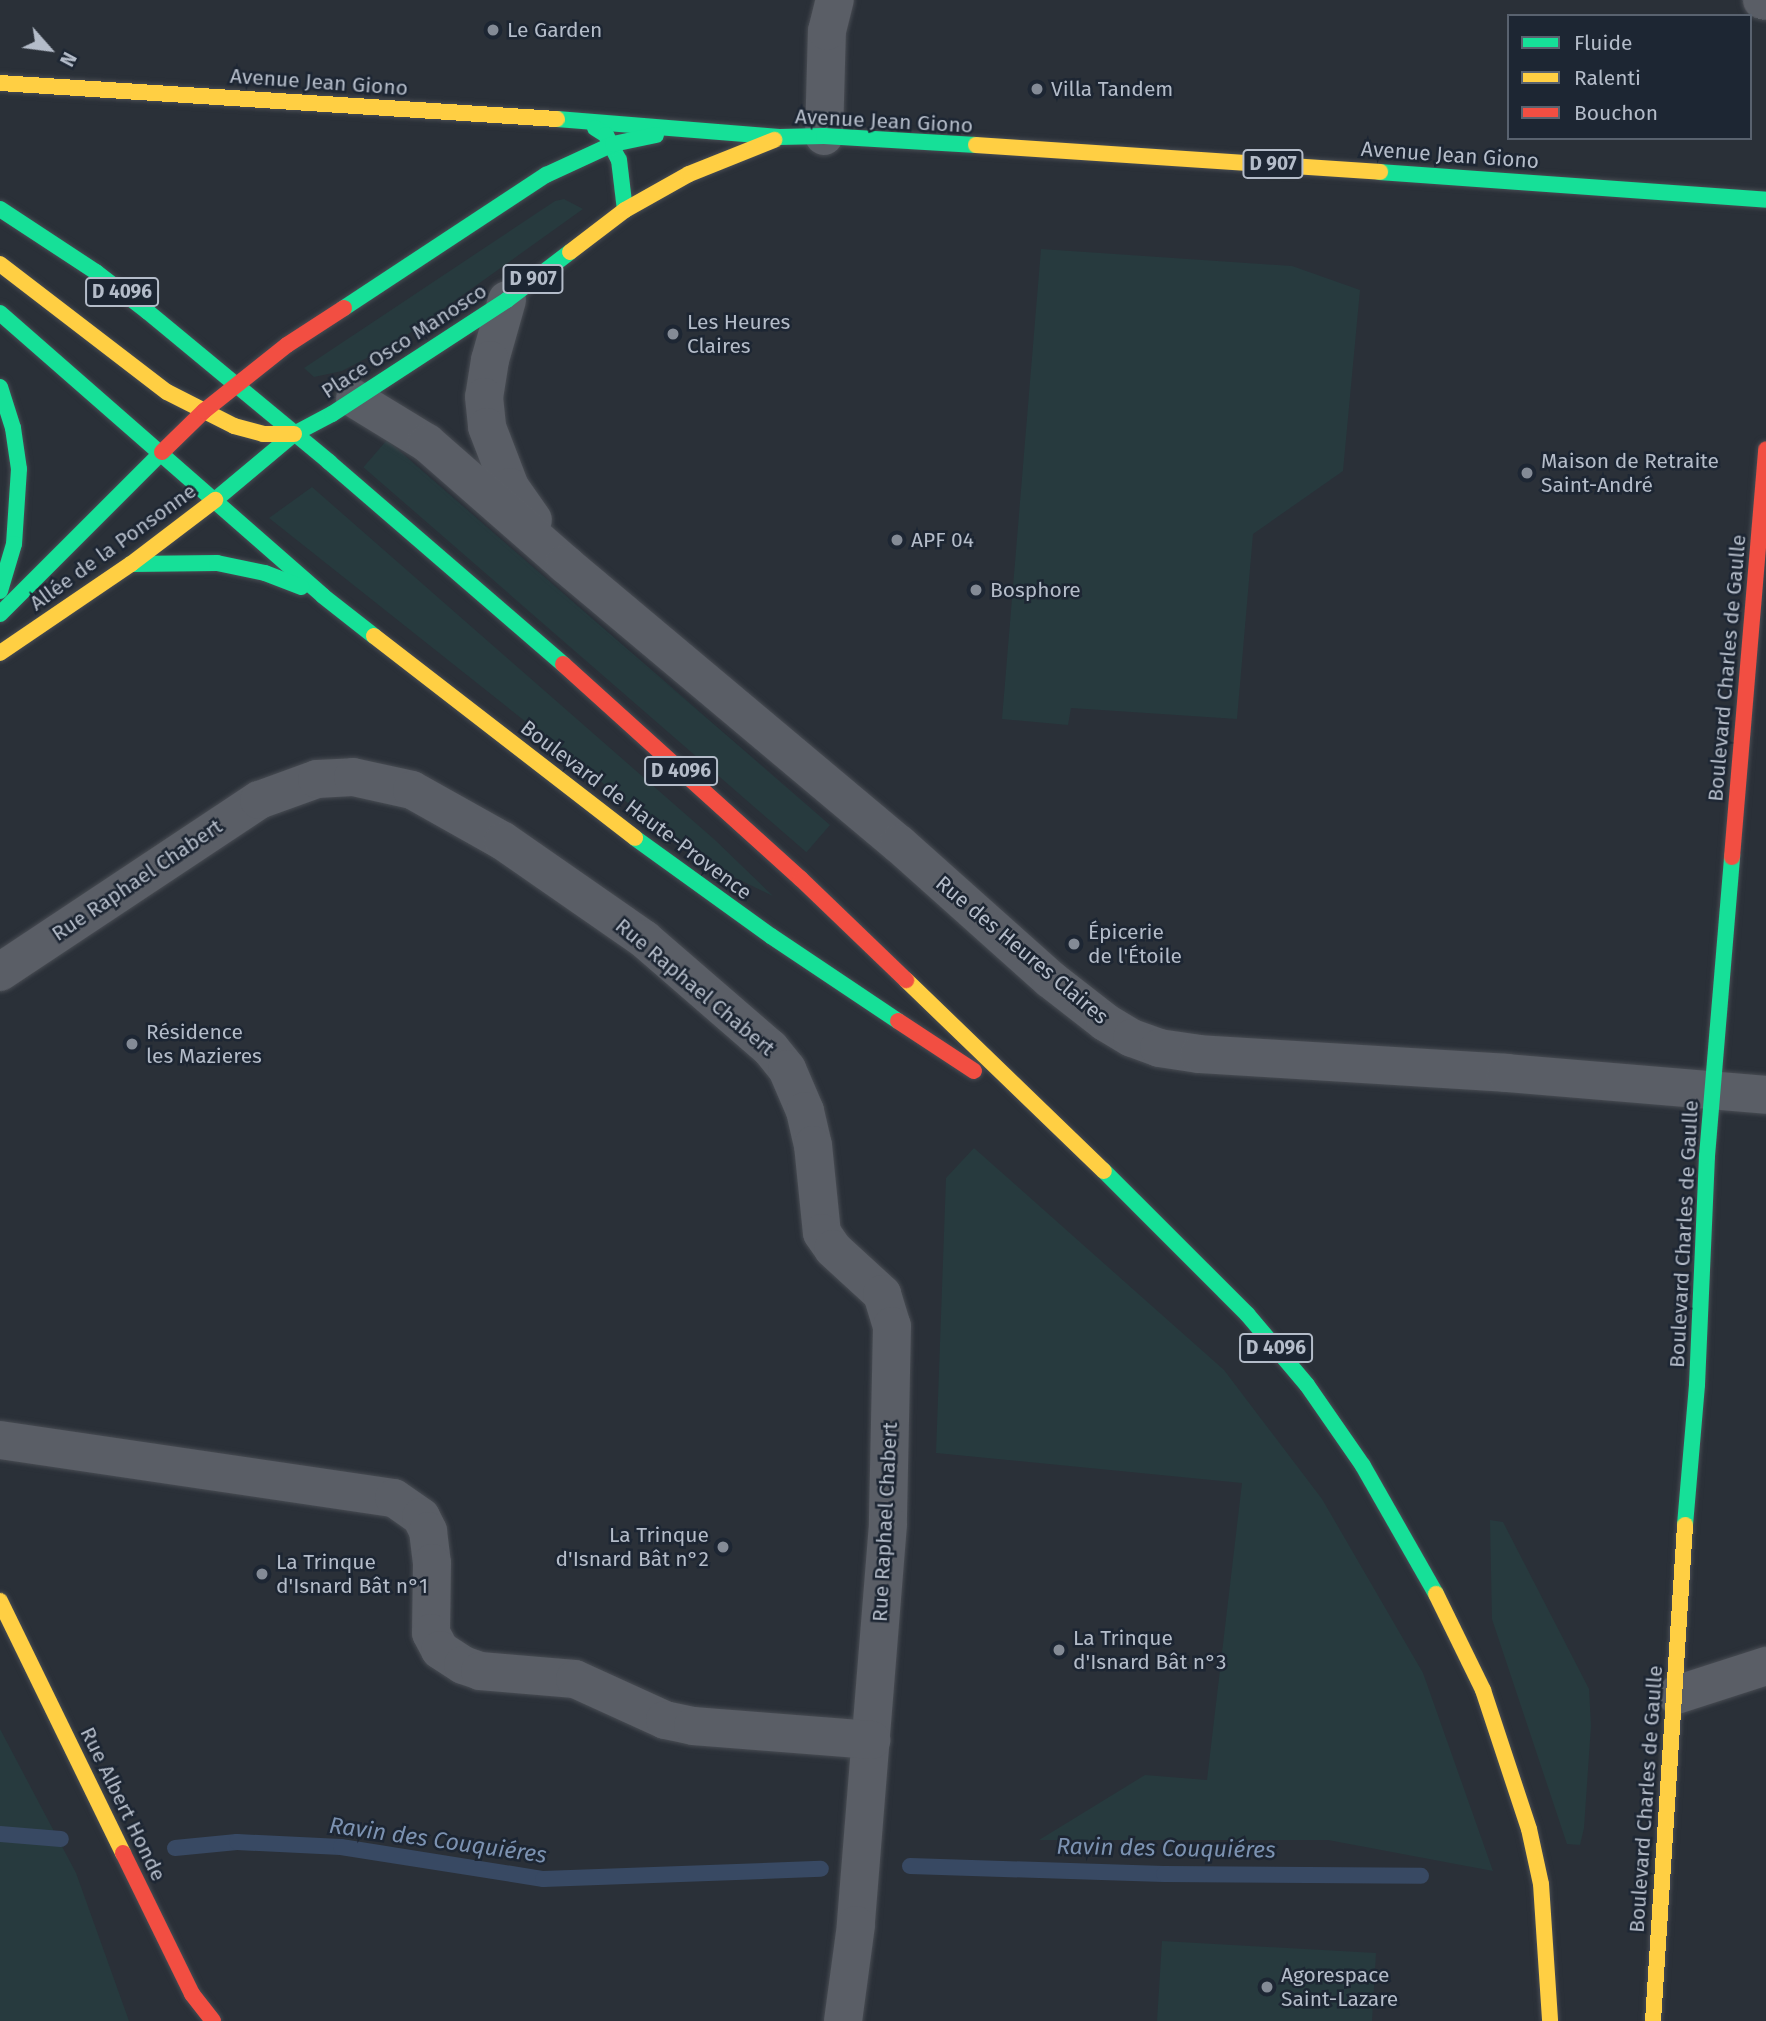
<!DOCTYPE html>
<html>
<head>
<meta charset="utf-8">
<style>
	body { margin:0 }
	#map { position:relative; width:1766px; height:2021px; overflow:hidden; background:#2a3038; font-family:"Fira Sans",sans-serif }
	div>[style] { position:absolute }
	.green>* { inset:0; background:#273a3e; transform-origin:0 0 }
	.stream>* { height:16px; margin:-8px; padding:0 8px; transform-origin:8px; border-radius:8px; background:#384963 }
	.roads { filter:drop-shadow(0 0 2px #484c53) drop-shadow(0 0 2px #484c53) }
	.street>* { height:38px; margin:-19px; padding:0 19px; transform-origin:19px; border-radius:19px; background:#5a5e66 }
	.fast>* { height:16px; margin:-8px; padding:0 8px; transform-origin:8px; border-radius:8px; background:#16e098 }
	.slow>* { height:16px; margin:-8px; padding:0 8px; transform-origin:8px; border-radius:8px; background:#ffcf43 }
	.jam>* { height:16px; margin:-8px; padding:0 8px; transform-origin:8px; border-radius:8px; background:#f24e42 }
	.dots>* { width:19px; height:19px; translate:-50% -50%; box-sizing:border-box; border:4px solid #1d2633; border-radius:50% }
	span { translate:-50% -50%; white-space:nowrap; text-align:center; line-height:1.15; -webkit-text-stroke:5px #1d2633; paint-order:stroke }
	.shield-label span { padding:2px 5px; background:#1d2633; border:2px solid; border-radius:5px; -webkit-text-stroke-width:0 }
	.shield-label { font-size:19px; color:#b4bcc9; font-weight:700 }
	.poi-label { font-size:21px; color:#b4bcc9 }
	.left { translate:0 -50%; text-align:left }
	.right { translate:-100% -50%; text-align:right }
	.street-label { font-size:21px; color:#b4bcc9 }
	.water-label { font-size:23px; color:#7c92b1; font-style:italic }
	.legend { position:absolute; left:1507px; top:14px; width:245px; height:126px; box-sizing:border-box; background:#1d2633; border:2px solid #59626f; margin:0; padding:9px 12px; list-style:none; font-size:21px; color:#b4bcc9 }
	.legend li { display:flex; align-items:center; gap:14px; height:35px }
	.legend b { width:35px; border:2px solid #59626f }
	.north { position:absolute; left:14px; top:14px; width:70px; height:70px; -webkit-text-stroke:5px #1d2633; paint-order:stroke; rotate:118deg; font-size:19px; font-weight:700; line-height:28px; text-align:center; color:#b4bcc9 }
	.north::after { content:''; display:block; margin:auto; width:24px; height:32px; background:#b4bcc9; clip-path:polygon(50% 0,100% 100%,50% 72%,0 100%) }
</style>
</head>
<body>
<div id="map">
	<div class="green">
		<div style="clip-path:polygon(564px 199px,583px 209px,397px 342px,342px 371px,314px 377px,304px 368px,555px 201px)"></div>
		<div style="clip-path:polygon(1041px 249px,1292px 266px,1360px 290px,1343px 471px,1253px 534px,1237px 719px,1071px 708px,1068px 725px,1002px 719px)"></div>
		<div style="left:387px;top:440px;width:587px;height:36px;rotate:41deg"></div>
		<div style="clip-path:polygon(312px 487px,715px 840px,773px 896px,701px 861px,269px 518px)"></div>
		<div style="clip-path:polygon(974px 1148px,1224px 1370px,1322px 1499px,1423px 1673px,1493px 1871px,1328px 1840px,1039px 1840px,1145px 1775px,1207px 1780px,1242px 1483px,936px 1453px,946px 1178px)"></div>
		<div style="clip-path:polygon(1490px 1520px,1503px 1522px,1589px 1689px,1591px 1726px,1584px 1828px,1580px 1845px,1567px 1844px,1492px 1619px)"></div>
		<div style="clip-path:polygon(0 1729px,76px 1873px,129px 2021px,0 2021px)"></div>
		<div style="clip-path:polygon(1162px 1941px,1376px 1953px,1372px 2021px,1157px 2021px)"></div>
	</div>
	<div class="stream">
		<div style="left:0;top:1834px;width:61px;rotate:4.7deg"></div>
		<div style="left:175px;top:1848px;width:62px;rotate:-5.5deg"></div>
		<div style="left:237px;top:1842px;width:104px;rotate:2.8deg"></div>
		<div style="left:341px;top:1847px;width:205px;rotate:9deg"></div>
		<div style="left:543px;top:1879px;width:278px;rotate:-2.1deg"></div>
		<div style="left:910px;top:1866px;width:254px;rotate:1.8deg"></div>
		<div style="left:1164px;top:1874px;width:257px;rotate:0.4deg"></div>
	</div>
	<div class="roads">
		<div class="street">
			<div style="left:1762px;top:0;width:4px;rotate:14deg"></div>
			<div style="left:824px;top:136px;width:105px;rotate:-88.4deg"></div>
			<div style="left:827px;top:31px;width:32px;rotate:-76deg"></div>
			<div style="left:507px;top:300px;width:62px;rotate:105.8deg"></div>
			<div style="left:490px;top:360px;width:37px;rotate:99deg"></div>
			<div style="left:484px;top:397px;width:30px;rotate:84deg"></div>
			<div style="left:487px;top:427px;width:64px;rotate:69deg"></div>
			<div style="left:510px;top:487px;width:40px;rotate:55.1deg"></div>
			<div style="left:355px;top:399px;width:84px;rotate:31.4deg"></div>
			<div style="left:427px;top:443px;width:184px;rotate:41.2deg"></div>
			<div style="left:565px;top:564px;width:436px;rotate:40deg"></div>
			<div style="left:899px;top:844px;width:203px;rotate:41.8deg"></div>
			<div style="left:1050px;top:979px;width:70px;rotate:38deg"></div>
			<div style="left:1105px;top:1022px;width:31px;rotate:31deg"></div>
			<div style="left:1132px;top:1038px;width:29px;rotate:20deg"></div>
			<div style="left:1159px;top:1048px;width:40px;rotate:8.5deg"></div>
			<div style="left:1199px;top:1054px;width:308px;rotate:3.5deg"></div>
			<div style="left:1506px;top:1073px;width:261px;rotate:4.8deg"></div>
			<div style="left:0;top:972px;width:311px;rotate:-33.6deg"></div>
			<div style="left:259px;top:800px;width:62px;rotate:-19.9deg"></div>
			<div style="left:317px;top:779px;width:36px;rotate:-3deg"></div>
			<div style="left:353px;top:777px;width:60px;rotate:12.4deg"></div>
			<div style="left:412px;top:790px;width:104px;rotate:29.3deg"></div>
			<div style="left:503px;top:841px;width:172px;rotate:34.8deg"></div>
			<div style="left:644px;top:939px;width:167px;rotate:40.9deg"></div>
			<div style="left:770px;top:1048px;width:27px;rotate:51deg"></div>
			<div style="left:787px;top:1069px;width:46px;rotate:66.8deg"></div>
			<div style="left:805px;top:1111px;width:35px;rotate:77deg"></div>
			<div style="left:813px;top:1145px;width:88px;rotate:84.2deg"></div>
			<div style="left:822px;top:1233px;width:19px;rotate:55deg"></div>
			<div style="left:833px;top:1249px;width:67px;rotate:42.6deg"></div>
			<div style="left:882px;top:1294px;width:34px;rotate:73deg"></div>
			<div style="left:892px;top:1326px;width:198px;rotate:91.2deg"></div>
			<div style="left:888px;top:1524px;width:402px;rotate:94.6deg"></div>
			<div style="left:856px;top:1925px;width:97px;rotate:97.7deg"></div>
			<div style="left:0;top:1440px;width:398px;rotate:8.4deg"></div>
			<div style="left:394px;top:1498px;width:33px;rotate:35deg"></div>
			<div style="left:421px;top:1517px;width:16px;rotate:63deg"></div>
			<div style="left:428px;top:1531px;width:32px;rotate:83deg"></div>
			<div style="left:432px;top:1563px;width:70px;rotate:90.8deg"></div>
			<div style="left:431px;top:1633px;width:19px;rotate:62deg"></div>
			<div style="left:440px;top:1650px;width:27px;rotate:33deg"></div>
			<div style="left:463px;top:1665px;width:18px;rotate:19deg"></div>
			<div style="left:480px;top:1671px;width:95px;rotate:4.8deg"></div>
			<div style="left:575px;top:1679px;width:99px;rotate:24.5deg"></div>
			<div style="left:665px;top:1720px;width:29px;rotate:12deg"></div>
			<div style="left:693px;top:1726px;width:179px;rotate:4.5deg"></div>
			<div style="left:1676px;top:1695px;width:95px;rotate:-17.9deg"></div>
		</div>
		<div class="fast">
			<div style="left:557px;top:119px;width:223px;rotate:4.6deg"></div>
			<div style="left:779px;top:137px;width:45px;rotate:-1.3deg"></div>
			<div style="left:824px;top:136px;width:152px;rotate:3.4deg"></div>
			<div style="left:595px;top:128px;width:13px;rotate:32deg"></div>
			<div style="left:606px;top:135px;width:28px;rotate:63deg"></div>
			<div style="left:619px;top:160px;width:50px;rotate:83.2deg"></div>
			<div style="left:1380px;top:172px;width:387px;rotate:4.1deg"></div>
			<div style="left:0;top:209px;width:115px;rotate:33.3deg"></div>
			<div style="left:96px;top:272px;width:66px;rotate:37.6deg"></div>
			<div style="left:148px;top:312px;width:235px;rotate:39.6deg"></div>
			<div style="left:329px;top:462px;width:309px;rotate:40.8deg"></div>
			<div style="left:344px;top:308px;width:242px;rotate:-33.4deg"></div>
			<div style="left:546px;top:175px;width:74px;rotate:-24.8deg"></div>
			<div style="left:613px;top:144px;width:44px;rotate:-11.8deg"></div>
			<div style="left:0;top:313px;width:429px;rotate:41.2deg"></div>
			<div style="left:323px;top:596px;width:65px;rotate:38.1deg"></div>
			<div style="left:0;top:387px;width:43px;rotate:72.4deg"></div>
			<div style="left:13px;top:428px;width:41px;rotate:81.7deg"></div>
			<div style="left:19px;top:469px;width:75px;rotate:93.8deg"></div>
			<div style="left:14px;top:544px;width:49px;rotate:106.6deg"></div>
			<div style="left:215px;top:500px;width:103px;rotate:-39.9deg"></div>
			<div style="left:294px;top:434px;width:43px;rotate:-27.8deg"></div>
			<div style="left:332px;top:414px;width:209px;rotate:-33.1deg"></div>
			<div style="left:507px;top:300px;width:79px;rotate:-37.3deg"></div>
			<div style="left:131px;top:564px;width:86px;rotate:-0.7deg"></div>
			<div style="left:217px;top:563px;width:49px;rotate:11.8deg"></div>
			<div style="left:265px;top:573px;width:39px;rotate:21deg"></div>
			<div style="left:0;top:614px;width:229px;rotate:-45deg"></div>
			<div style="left:635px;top:838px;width:168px;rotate:35.8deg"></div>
			<div style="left:771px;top:936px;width:153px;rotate:33.8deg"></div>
			<div style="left:1104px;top:1171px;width:202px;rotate:45deg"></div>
			<div style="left:1247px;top:1314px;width:93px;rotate:49.8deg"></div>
			<div style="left:1307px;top:1385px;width:98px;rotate:55.3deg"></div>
			<div style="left:1363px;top:1466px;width:147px;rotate:60.3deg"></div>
			<div style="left:1685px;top:1525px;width:141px;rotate:-85.1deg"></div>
			<div style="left:1697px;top:1385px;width:229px;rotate:-87.5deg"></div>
			<div style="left:1707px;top:1156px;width:300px;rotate:-85.2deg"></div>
		</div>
		<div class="slow">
			<div style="left:0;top:83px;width:558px;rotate:3.7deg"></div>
			<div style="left:976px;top:145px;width:405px;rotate:3.8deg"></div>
			<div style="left:570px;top:252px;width:69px;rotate:-37.4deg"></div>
			<div style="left:625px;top:210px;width:73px;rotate:-29.4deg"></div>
			<div style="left:689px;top:174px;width:92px;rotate:-21.8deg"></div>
			<div style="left:0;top:264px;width:210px;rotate:37.5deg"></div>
			<div style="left:167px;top:392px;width:75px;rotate:26.9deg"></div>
			<div style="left:234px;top:426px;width:30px;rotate:15deg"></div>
			<div style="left:263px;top:434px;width:31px"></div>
			<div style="left:374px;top:636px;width:330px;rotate:37.7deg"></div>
			<div style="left:0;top:653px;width:158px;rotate:-34.2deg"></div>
			<div style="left:131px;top:564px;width:106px;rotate:-37.3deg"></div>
			<div style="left:906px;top:980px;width:275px;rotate:44deg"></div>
			<div style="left:1436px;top:1594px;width:107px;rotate:63.9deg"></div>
			<div style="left:1483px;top:1690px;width:146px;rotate:71.7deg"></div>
			<div style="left:1529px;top:1829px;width:56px;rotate:77.7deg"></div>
			<div style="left:1541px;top:1884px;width:137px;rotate:86.2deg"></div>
			<div style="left:0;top:1601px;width:280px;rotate:64deg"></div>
			<div style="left:1653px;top:2021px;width:497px;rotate:-86.3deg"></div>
		</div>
		<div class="jam">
			<div style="left:162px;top:452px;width:59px;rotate:-44.3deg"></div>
			<div style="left:204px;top:411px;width:106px;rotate:-38.5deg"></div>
			<div style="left:287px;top:345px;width:68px;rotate:-33deg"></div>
			<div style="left:563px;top:664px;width:321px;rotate:42.1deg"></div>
			<div style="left:801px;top:879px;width:146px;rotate:43.9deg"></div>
			<div style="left:1732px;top:857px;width:409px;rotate:-85.2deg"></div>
			<div style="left:898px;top:1021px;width:91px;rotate:33.3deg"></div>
			<div style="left:123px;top:1853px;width:157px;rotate:63.9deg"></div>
			<div style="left:192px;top:1994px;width:34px;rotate:52deg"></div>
		</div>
	</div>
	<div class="dots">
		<div style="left:493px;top:30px;background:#848b96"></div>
		<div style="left:1037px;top:89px;background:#848b96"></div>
		<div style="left:673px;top:334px;background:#848b96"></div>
		<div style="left:1527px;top:473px;background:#848b96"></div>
		<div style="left:897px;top:540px;background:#848b96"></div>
		<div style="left:976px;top:590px;background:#848b96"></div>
		<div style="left:1074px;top:944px;background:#848b96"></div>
		<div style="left:132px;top:1044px;background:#848b96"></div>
		<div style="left:723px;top:1547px;background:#848b96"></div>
		<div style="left:262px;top:1574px;background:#848b96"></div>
		<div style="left:1059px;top:1650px;background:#848b96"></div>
		<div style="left:1267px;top:1987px;background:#848b96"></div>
	</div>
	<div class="shield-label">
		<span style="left:1273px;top:164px">D 907</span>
		<span style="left:533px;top:279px">D 907</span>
		<span style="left:122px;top:292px">D 4096</span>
		<span style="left:681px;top:771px">D 4096</span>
		<span style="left:1276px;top:1348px">D 4096</span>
	</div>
	<div class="poi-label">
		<span class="left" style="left:507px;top:30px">Le Garden</span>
		<span class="left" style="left:1051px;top:89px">Villa Tandem</span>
		<span class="left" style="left:687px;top:334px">Les Heures<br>Claires</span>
		<span class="left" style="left:1541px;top:473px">Maison de Retraite<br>Saint-André</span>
		<span class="left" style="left:911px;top:540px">APF 04</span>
		<span class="left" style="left:990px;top:590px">Bosphore</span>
		<span class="left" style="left:1088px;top:944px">Épicerie<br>de l'Étoile</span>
		<span class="left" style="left:146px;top:1044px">Résidence<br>les Mazieres</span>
		<span class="right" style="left:709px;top:1547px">La Trinque<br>d'Isnard Bât n°2</span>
		<span class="left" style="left:276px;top:1574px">La Trinque<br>d'Isnard Bât n°1</span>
		<span class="left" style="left:1073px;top:1650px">La Trinque<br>d'Isnard Bât n°3</span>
		<span class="left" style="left:1281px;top:1987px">Agorespace<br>Saint-Lazare</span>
	</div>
	<div class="street-label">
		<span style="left:319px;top:82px;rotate:4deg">Avenue Jean Giono</span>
		<span style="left:884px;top:121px;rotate:3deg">Avenue Jean Giono</span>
		<span style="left:1450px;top:155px;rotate:4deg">Avenue Jean Giono</span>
		<span style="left:404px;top:341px;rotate:-33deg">Place Osco Manosco</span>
		<span style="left:113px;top:547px;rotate:-36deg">Allée de la Ponsonne</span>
		<span style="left:1727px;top:668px;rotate:-85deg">Boulevard Charles de Gaulle</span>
		<span style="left:636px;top:810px;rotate:37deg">Boulevard de Haute-Provence</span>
		<span style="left:137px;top:880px;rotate:-34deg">Rue Raphael Chabert</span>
		<span style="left:1022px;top:950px;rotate:40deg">Rue des Heures Claires</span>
		<span style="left:695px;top:987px;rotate:40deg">Rue Raphael Chabert</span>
		<span style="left:1684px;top:1234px;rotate:-87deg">Boulevard Charles de Gaulle</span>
		<span style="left:885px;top:1522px;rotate:-87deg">Rue Raphael Chabert</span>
		<span style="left:1646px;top:1799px;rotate:-86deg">Boulevard Charles de Gaulle</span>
		<span style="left:123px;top:1804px;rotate:64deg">Rue Albert Honde</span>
	</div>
	<div class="water-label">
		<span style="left:438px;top:1840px;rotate:8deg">Ravin des Couquiéres</span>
		<span style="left:1166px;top:1848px;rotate:1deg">Ravin des Couquiéres</span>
	</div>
	<ul class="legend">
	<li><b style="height:9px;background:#16e098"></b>Fluide</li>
	<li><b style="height:9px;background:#ffcf43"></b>Ralenti</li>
	<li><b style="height:9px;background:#f24e42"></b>Bouchon</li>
	</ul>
	<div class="north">N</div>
</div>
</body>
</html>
